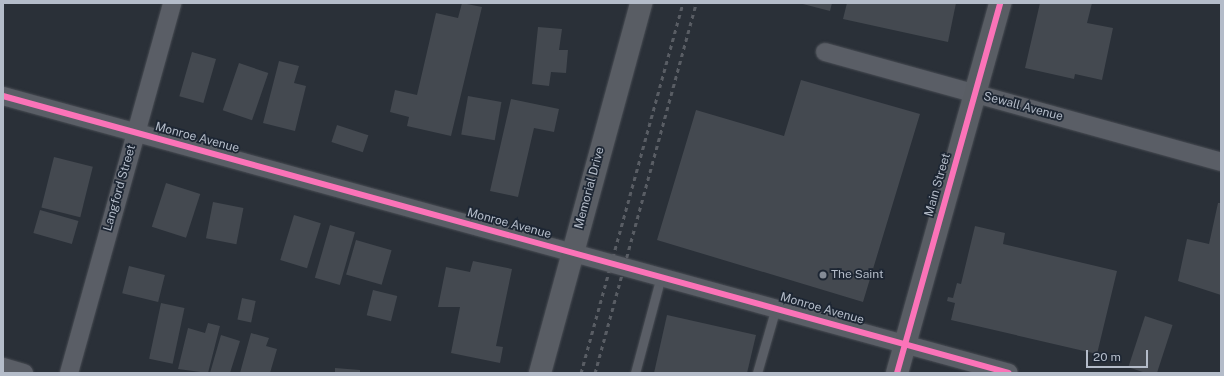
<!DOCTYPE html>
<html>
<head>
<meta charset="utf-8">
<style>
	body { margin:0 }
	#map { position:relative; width:1224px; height:376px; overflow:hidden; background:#2a3038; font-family:"Public Sans",sans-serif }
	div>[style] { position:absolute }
	.building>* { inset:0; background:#444950; transform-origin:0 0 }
	.roads { filter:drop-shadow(0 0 1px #484c53) drop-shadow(0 0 1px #484c53) }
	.lane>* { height:9px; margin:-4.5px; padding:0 4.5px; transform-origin:4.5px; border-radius:4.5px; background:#5a5e66 }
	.street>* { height:18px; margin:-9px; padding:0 9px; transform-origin:9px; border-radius:9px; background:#5a5e66 }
	.secondary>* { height:22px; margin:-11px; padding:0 11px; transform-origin:11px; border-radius:11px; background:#595d64 }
	.rail>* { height:3px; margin-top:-1.5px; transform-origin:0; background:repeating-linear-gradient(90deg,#595d64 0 4px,transparent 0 8px) }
	.cycleway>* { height:6px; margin:-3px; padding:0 3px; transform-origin:3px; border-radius:3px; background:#fb73b8 }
	.dots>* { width:11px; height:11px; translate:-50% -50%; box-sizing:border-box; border:2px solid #1d2633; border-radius:50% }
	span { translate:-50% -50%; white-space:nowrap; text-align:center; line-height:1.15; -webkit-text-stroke:3.5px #1d2633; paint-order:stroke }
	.street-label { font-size:12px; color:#b4bcc9 }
	.poi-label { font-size:12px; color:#b4bcc9 }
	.left { translate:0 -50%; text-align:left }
	.frame { position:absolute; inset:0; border:4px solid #b4bcc9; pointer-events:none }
	.scale { position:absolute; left:1086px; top:350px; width:62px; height:18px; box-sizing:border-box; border:2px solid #b4bcc9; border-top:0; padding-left:5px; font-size:12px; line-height:14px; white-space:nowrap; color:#b4bcc9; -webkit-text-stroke:3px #1d2633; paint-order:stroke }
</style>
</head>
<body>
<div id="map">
	<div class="building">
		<div style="clip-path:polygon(462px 3px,482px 7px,451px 136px,407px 126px,409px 117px,390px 112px,395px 90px,417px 95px,436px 13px,458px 18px)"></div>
		<div style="clip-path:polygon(799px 3px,832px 3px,830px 11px)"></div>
		<div style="clip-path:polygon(847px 3px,956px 3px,948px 42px,843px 19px)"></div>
		<div style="clip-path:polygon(1040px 3px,1092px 3px,1087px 23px,1113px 28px,1102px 80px,1075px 74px,1074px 79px,1025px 68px)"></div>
		<div style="clip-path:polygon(538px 27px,562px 29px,559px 50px,568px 50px,566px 73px,551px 72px,549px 86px,532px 84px)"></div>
		<div style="left:192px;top:52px;width:25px;height:46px;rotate:16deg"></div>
		<div style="clip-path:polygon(279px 61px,299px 66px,294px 83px,306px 86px,295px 131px,263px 123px)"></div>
		<div style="left:239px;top:63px;width:31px;height:50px;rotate:19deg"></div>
		<div style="clip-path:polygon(801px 80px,920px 114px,863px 302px,657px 240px,696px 110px,784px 136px)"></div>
		<div style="left:468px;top:96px;width:34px;height:39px;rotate:10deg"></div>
		<div style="clip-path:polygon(511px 99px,559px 109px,554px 132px,534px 128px,518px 197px,490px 191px)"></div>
		<div style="left:337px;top:125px;width:33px;height:18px;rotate:18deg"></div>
		<div style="left:54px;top:157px;width:40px;height:52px;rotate:14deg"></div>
		<div style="left:166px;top:183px;width:36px;height:46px;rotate:18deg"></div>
		<div style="left:213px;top:202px;width:31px;height:37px;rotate:11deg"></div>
		<div style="clip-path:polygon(1218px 203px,1221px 203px,1221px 295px,1178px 281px,1187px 239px,1209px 244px)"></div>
		<div style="left:40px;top:210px;width:40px;height:24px;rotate:16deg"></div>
		<div style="left:294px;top:215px;width:28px;height:47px;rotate:17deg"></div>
		<div style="left:330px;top:225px;width:26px;height:55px;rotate:16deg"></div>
		<div style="clip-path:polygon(975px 226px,1005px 233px,1003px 244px,1117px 271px,1097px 354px,951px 320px,955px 303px,947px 301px,948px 297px,953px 298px,957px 283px,961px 284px)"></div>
		<div style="left:356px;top:240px;width:37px;height:36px;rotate:16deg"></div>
		<div style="clip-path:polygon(473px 261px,512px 269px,496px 346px,503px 347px,500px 363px,451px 353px,460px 307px,438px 307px,446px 267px,470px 272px)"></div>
		<div style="left:129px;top:266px;width:37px;height:28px;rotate:14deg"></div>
		<div style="left:373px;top:290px;width:25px;height:26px;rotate:14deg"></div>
		<div style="left:242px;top:298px;width:14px;height:22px;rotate:12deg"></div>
		<div style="left:161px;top:303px;width:24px;height:57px;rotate:12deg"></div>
		<div style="clip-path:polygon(667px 315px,756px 335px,747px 373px,654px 373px)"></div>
		<div style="left:1145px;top:316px;width:29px;height:54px;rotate:18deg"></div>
		<div style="clip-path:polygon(208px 323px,220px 326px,208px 373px,178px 369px,188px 328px,205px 333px)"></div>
		<div style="clip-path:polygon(251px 333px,269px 338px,266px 346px,277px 349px,270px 373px,240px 373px)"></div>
		<div style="clip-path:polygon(221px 335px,240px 341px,230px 373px,210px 373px)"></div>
		<div style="clip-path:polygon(335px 368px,360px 370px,360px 373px,335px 373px)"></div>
	</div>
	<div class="roads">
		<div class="lane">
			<div style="left:635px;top:373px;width:100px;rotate:-75deg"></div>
			<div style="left:757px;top:373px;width:69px;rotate:-73.9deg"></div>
		</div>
		<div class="street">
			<div style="left:825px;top:52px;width:411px;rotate:15.5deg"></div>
			<div style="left:3px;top:96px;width:1043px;rotate:15.39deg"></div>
			<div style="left:3px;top:367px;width:22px;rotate:16deg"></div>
			<div style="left:69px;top:373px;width:384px;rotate:-74.4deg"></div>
		</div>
		<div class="secondary">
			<div style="left:540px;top:373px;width:384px;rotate:-74.7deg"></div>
			<div style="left:897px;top:373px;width:384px;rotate:-74.4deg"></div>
		</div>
	</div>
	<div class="rail">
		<div style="left:581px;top:373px;width:384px;rotate:-74.6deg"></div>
		<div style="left:595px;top:373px;width:384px;rotate:-74.7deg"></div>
	</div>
	<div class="cycleway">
		<div style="left:3px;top:96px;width:1043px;rotate:15.39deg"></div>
		<div style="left:897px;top:373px;width:384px;rotate:-74.4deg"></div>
	</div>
	<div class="dots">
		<div style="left:823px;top:275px;background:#848b96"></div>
	</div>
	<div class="street-label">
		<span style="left:1023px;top:107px;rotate:15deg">Sewall Avenue</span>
		<span style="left:197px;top:138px;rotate:15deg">Monroe Avenue</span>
		<span style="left:938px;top:185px;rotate:-74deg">Main Street</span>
		<span style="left:120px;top:188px;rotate:-74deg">Langford Street</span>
		<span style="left:590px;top:188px;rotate:-75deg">Memorial Drive</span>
		<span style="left:509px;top:224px;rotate:15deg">Monroe Avenue</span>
		<span style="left:822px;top:309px;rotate:16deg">Monroe Avenue</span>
	</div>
	<div class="poi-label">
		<span class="left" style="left:831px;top:275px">The Saint</span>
	</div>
	<div class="frame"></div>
	<div class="scale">20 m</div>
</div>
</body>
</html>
